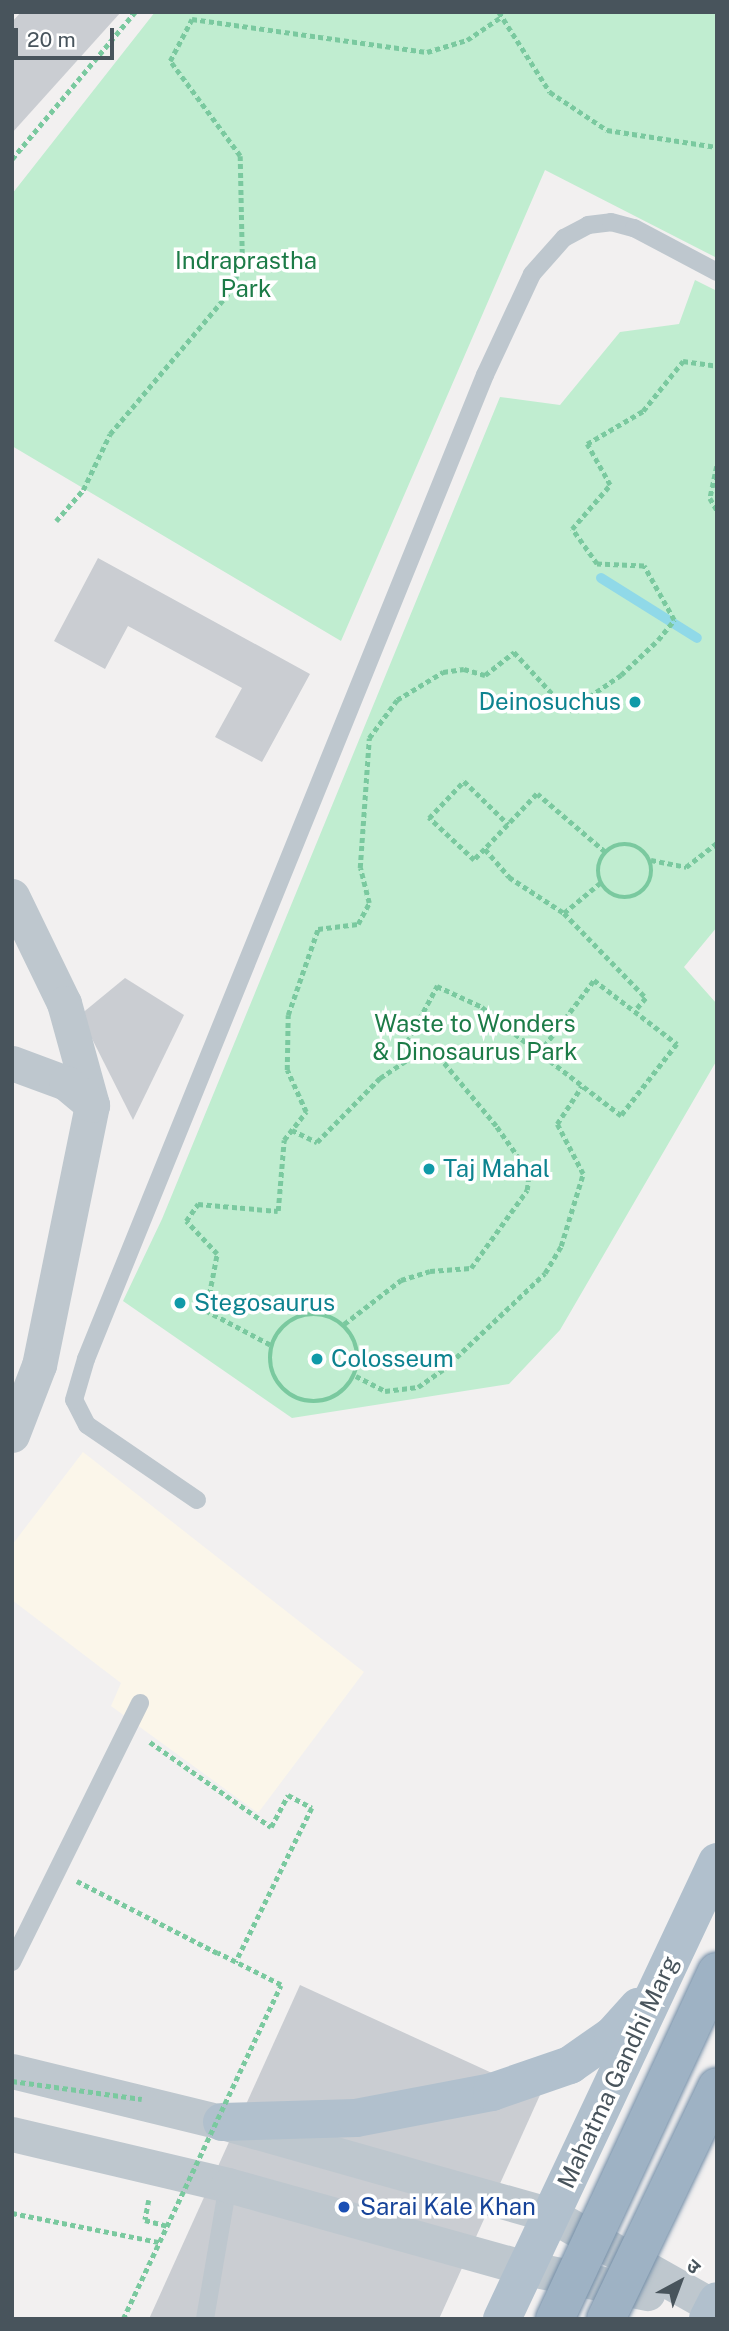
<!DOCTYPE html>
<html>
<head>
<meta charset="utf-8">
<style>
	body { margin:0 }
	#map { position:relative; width:729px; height:2331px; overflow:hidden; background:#f2f0f0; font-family:"Public Sans","Noto Sans Devanagari",sans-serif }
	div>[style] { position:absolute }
	.commercial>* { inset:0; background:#fbf6ea }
	.green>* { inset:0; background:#c0edd0 }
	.stream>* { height:10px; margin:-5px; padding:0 5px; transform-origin:5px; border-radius:5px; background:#90d9e8 }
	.building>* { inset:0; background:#cacdd2 }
	.path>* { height:4.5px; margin-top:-2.25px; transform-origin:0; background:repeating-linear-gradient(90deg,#7ac99f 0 5px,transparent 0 8.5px) }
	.path>.ring { margin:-2.25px; padding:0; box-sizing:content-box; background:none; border:4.5px solid #7ac99f; border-radius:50% }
	.service>* { height:18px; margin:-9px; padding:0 9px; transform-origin:9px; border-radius:9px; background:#bec7ce }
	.minor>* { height:35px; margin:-17.5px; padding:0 17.5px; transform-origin:17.5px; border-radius:17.5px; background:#bec7ce }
	.primary>* { height:38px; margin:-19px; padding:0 19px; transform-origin:19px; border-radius:19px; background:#b1c0cd }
	.path-bridge>* { height:4.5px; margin-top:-2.25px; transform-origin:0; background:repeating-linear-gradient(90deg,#7ac99f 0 5px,transparent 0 8.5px) }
	.bridges { filter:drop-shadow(0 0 2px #758fa8) drop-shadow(0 0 2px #758fa8) }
	.trunk-bridge>* { height:38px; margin:-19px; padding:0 19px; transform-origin:19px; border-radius:19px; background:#9eb2c4 }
	.dots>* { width:19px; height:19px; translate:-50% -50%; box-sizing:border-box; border:4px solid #fff; border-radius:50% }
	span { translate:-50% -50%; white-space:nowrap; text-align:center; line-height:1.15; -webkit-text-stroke:7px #fff; paint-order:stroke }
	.park-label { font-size:24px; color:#1c7b47 }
	.culture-label { font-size:24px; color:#0d838f }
	.right { translate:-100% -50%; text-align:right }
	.left { translate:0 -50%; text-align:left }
	.street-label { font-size:24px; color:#48545c }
	.transit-label { font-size:24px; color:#164399 }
	.frame { position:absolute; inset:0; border:14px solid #48545c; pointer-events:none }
	.north { position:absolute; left:645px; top:2247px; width:70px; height:70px; -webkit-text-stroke:5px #fff; paint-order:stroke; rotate:41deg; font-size:19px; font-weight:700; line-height:28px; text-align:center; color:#48545c }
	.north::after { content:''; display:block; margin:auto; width:24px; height:32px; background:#48545c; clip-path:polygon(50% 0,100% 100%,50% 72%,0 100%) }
	.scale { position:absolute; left:14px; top:28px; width:100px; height:32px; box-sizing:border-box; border:4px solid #48545c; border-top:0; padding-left:9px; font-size:21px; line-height:24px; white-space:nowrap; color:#48545c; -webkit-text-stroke:5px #fff; paint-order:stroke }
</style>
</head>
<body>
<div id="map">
	<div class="commercial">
		<div style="clip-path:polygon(83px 1452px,364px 1672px,258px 1813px,111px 1706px,121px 1683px,12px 1600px,12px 1545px)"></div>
	</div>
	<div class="green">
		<div style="clip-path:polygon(155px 12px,717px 12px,717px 258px,545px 170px,341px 641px,12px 446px,12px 194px)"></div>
		<div style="clip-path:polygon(695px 280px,717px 291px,717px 927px,684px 967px,717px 1004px,717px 1060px,560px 1330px,509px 1384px,292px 1418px,123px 1301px,162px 1219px,500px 397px,560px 405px,620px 332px,679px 324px)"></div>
	</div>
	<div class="stream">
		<div style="left:601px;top:578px;width:113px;rotate:32deg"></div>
	</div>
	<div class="building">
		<div style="clip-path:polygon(21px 12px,121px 12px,12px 133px,12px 22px)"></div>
		<div style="clip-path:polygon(98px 558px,310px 674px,262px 762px,215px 737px,242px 688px,128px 626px,105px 669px,54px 641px)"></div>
		<div style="clip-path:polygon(125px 978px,184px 1015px,133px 1120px,80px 1015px)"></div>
		<div style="clip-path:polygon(300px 1985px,540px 2095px,439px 2319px,149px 2319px)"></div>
	</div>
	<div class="path">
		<div style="left:499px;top:12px;width:95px;rotate:57.5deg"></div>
		<div style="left:550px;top:92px;width:69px;rotate:33.7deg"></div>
		<div style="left:607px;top:130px;width:111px;rotate:8.8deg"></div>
		<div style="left:12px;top:159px;width:192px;rotate:-50.1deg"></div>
		<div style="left:717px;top:466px;width:33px;rotate:102deg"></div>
		<div style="left:710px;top:498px;width:14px;rotate:60deg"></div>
		<div style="left:56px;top:521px;width:41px;rotate:-48.9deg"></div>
		<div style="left:83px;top:490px;width:62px;rotate:-64.3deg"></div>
		<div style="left:110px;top:434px;width:191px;rotate:-49.9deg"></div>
		<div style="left:233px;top:288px;width:35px;rotate:-75deg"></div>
		<div style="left:242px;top:254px;width:98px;rotate:-91.2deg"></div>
		<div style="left:240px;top:156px;width:118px;rotate:-126.4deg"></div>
		<div style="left:170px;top:61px;width:47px;rotate:-62.4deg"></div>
		<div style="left:192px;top:19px;width:237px;rotate:8deg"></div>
		<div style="left:427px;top:52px;width:42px;rotate:-16.7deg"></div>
		<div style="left:467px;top:40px;width:41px;rotate:-34.1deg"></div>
		<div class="ring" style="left:598px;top:844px;width:49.5px;height:49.5px"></div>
		<div style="left:485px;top:849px;width:16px;rotate:135deg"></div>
		<div style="left:474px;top:860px;width:62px;rotate:-137deg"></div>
		<div style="left:429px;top:818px;width:51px;rotate:-46.6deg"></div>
		<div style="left:464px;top:781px;width:62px;rotate:44.3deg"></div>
		<div style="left:605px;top:852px;width:89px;rotate:-139.5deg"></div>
		<div style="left:537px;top:794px;width:76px;rotate:133.4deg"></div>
		<div style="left:485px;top:849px;width:37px;rotate:49deg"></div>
		<div style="left:509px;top:877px;width:66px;rotate:33.2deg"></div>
		<div style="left:564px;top:913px;width:118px;rotate:46deg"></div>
		<div style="left:646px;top:998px;width:17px;rotate:130deg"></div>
		<div style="left:651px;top:860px;width:36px;rotate:11deg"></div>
		<div style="left:686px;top:867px;width:39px;rotate:-38deg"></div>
		<div style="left:564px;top:913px;width:47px;rotate:-39.8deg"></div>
		<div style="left:594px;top:980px;width:105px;rotate:37.6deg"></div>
		<div style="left:677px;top:1044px;width:91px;rotate:127.9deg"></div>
		<div style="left:621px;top:1116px;width:103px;rotate:-142.5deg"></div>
		<div style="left:539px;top:1053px;width:91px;rotate:-53deg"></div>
		<div style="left:292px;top:1130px;width:28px;rotate:26deg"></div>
		<div style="left:317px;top:1142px;width:90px;rotate:-45.5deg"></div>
		<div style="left:380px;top:1078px;width:50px;rotate:-33.7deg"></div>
		<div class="ring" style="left:270px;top:1314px;width:83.5px;height:83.5px"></div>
		<div style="left:344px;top:1324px;width:72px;rotate:-37.7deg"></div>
		<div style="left:401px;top:1280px;width:30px;rotate:-17deg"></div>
		<div style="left:430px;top:1271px;width:41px;rotate:-4.2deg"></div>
		<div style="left:471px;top:1268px;width:96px;rotate:-54.3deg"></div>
		<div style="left:527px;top:1190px;width:17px;rotate:-83deg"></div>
		<div style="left:529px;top:1173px;width:57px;rotate:-125.1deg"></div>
		<div style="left:496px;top:1126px;width:91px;rotate:-129.6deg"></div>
		<div style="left:438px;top:1056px;width:34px;rotate:-156deg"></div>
		<div style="left:407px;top:1042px;width:64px;rotate:-61.8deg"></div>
		<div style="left:437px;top:986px;width:50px;rotate:25deg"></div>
		<div style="left:482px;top:1007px;width:73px;rotate:38.9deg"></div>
		<div style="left:270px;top:1345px;width:72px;rotate:-152deg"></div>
		<div style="left:206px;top:1311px;width:58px;rotate:-79.1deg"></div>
		<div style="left:217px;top:1254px;width:45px;rotate:-133.2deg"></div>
		<div style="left:186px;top:1221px;width:21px;rotate:-55deg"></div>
		<div style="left:198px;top:1204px;width:80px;rotate:5deg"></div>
		<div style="left:278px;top:1211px;width:71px;rotate:-85.2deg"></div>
		<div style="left:284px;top:1140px;width:36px;rotate:-52deg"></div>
		<div style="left:306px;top:1112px;width:46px;rotate:-114.3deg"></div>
		<div style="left:287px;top:1070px;width:55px;rotate:-89deg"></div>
		<div style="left:288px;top:1015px;width:91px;rotate:-70.8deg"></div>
		<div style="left:318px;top:929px;width:40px;rotate:-7.1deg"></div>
		<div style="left:358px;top:924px;width:24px;rotate:-62deg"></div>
		<div style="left:369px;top:903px;width:36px;rotate:-104deg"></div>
		<div style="left:360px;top:868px;width:130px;rotate:-86deg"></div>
		<div style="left:369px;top:738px;width:47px;rotate:-53.6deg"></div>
		<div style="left:397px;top:700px;width:54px;rotate:-31.3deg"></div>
		<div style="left:443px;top:672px;width:21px;rotate:-8deg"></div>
		<div style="left:464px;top:669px;width:22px;rotate:16deg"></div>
		<div style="left:485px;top:675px;width:37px;rotate:-38deg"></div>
		<div style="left:514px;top:652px;width:80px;rotate:47.5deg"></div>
		<div style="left:568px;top:711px;width:64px;rotate:-34.2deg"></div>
		<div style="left:621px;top:675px;width:51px;rotate:-43.4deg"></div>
		<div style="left:658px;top:640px;width:26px;rotate:-51deg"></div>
		<div style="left:674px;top:620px;width:62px;rotate:-119.1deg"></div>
		<div style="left:644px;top:566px;width:47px;rotate:-177.6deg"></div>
		<div style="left:597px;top:564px;width:43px;rotate:-125.5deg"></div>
		<div style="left:572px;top:529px;width:58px;rotate:-49.2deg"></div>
		<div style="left:610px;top:485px;width:47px;rotate:-119.3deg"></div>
		<div style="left:587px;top:444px;width:65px;rotate:-30.5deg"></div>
		<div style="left:643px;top:411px;width:64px;rotate:-51.3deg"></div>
		<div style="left:683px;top:361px;width:34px;rotate:8deg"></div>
		<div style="left:356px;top:1376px;width:33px;rotate:27deg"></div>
		<div style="left:385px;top:1391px;width:33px;rotate:-7deg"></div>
		<div style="left:418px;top:1387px;width:32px;rotate:-35deg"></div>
		<div style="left:444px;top:1369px;width:139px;rotate:-43.5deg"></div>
		<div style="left:545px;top:1273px;width:31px;rotate:-59deg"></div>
		<div style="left:561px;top:1246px;width:75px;rotate:-73deg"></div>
		<div style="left:583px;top:1174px;width:56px;rotate:-117.5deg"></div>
		<div style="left:557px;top:1124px;width:45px;rotate:-56.7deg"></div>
		<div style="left:150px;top:1742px;width:148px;rotate:35.1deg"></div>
		<div style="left:271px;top:1827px;width:36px;rotate:-62deg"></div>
		<div style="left:288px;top:1795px;width:27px;rotate:28deg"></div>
		<div style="left:312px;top:1808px;width:172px;rotate:116.3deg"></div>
		<div style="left:77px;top:1881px;width:158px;rotate:27.1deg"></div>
		<div style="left:149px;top:2200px;width:20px;rotate:101deg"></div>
		<div style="left:145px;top:2220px;width:23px;rotate:15deg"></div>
		<div style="left:12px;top:2213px;width:150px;rotate:11.2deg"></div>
	</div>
	<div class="service">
		<div style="left:197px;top:1500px;width:133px;rotate:-145.7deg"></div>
		<div style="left:87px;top:1425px;width:28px;rotate:-117deg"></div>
		<div style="left:74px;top:1400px;width:43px;rotate:-73.7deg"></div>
		<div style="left:86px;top:1359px;width:1062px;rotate:-67.93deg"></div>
		<div style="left:485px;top:375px;width:111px;rotate:-65deg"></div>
		<div style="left:532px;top:274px;width:48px;rotate:-48.4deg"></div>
		<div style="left:564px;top:238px;width:27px;rotate:-28deg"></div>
		<div style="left:588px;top:225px;width:23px;rotate:-7deg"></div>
		<div style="left:611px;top:222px;width:24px;rotate:15deg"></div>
		<div style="left:634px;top:228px;width:94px;rotate:27.9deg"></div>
		<div style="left:12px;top:1962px;width:289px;rotate:-63.7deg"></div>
		<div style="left:205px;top:2319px;width:136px;rotate:-80.3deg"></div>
	</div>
	<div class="minor">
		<div style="left:12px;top:896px;width:119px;rotate:64.1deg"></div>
		<div style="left:64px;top:1003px;width:106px;rotate:74.6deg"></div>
		<div style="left:92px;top:1105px;width:265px;rotate:101.5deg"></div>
		<div style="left:39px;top:1365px;width:75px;rotate:111.1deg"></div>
		<div style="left:12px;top:1063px;width:58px;rotate:20.3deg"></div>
		<div style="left:66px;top:1083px;width:34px;rotate:40deg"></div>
		<div style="left:12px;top:2071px;width:216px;rotate:13.7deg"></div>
		<div style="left:222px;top:2122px;width:342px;rotate:15.8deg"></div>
		<div style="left:551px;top:2215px;width:187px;rotate:29.4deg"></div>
		<div style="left:12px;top:2134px;width:222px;rotate:13.3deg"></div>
		<div style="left:228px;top:2185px;width:309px;rotate:15.6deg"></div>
		<div style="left:526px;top:2268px;width:124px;rotate:11.7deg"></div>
	</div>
	<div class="primary">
		<div style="left:222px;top:2122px;width:134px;rotate:-1.7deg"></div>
		<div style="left:356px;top:2118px;width:138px;rotate:-10.8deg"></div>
		<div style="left:492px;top:2092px;width:83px;rotate:-19.1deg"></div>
		<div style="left:570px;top:2065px;width:52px;rotate:-34.9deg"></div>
		<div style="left:613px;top:2035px;width:38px;rotate:-48deg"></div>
		<div style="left:502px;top:2319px;width:505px;rotate:-64.8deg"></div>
		<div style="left:708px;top:2319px;width:20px;rotate:-63deg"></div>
	</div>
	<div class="path-bridge">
		<div style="left:12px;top:2081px;width:131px;rotate:7.9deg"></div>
		<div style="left:123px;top:2319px;width:369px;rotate:-64.7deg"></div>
		<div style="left:281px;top:1985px;width:71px;rotate:-153.1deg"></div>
	</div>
	<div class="bridges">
		<div class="trunk-bridge">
			<div style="left:555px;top:2319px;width:383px;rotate:-65deg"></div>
			<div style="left:606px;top:2319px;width:257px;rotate:-64.4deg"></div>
		</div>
	</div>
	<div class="dots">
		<div style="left:635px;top:702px;background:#0f9aa8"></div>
		<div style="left:429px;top:1169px;background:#0f9aa8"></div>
		<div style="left:180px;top:1303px;background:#0f9aa8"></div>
		<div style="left:317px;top:1359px;background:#0f9aa8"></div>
		<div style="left:344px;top:2207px;background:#1a4fb4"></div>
	</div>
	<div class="park-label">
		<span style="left:246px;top:275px">Indraprastha<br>Park</span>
		<span style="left:475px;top:1038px">Waste to Wonders<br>&amp; Dinosaurus Park</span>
	</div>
	<div class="culture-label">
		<span class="right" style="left:621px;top:702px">Deinosuchus</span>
		<span class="left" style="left:443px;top:1169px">Taj Mahal</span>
		<span class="left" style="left:194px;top:1303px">Stegosaurus</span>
		<span class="left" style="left:331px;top:1359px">Colosseum</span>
	</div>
	<div class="street-label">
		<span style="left:618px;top:2072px;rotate:-65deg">Mahatma Gandhi Marg</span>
	</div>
	<div class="transit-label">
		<span class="left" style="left:360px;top:2207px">Sarai Kale Khan</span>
	</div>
	<div class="frame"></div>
	<div class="north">उ</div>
	<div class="scale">20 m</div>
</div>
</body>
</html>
